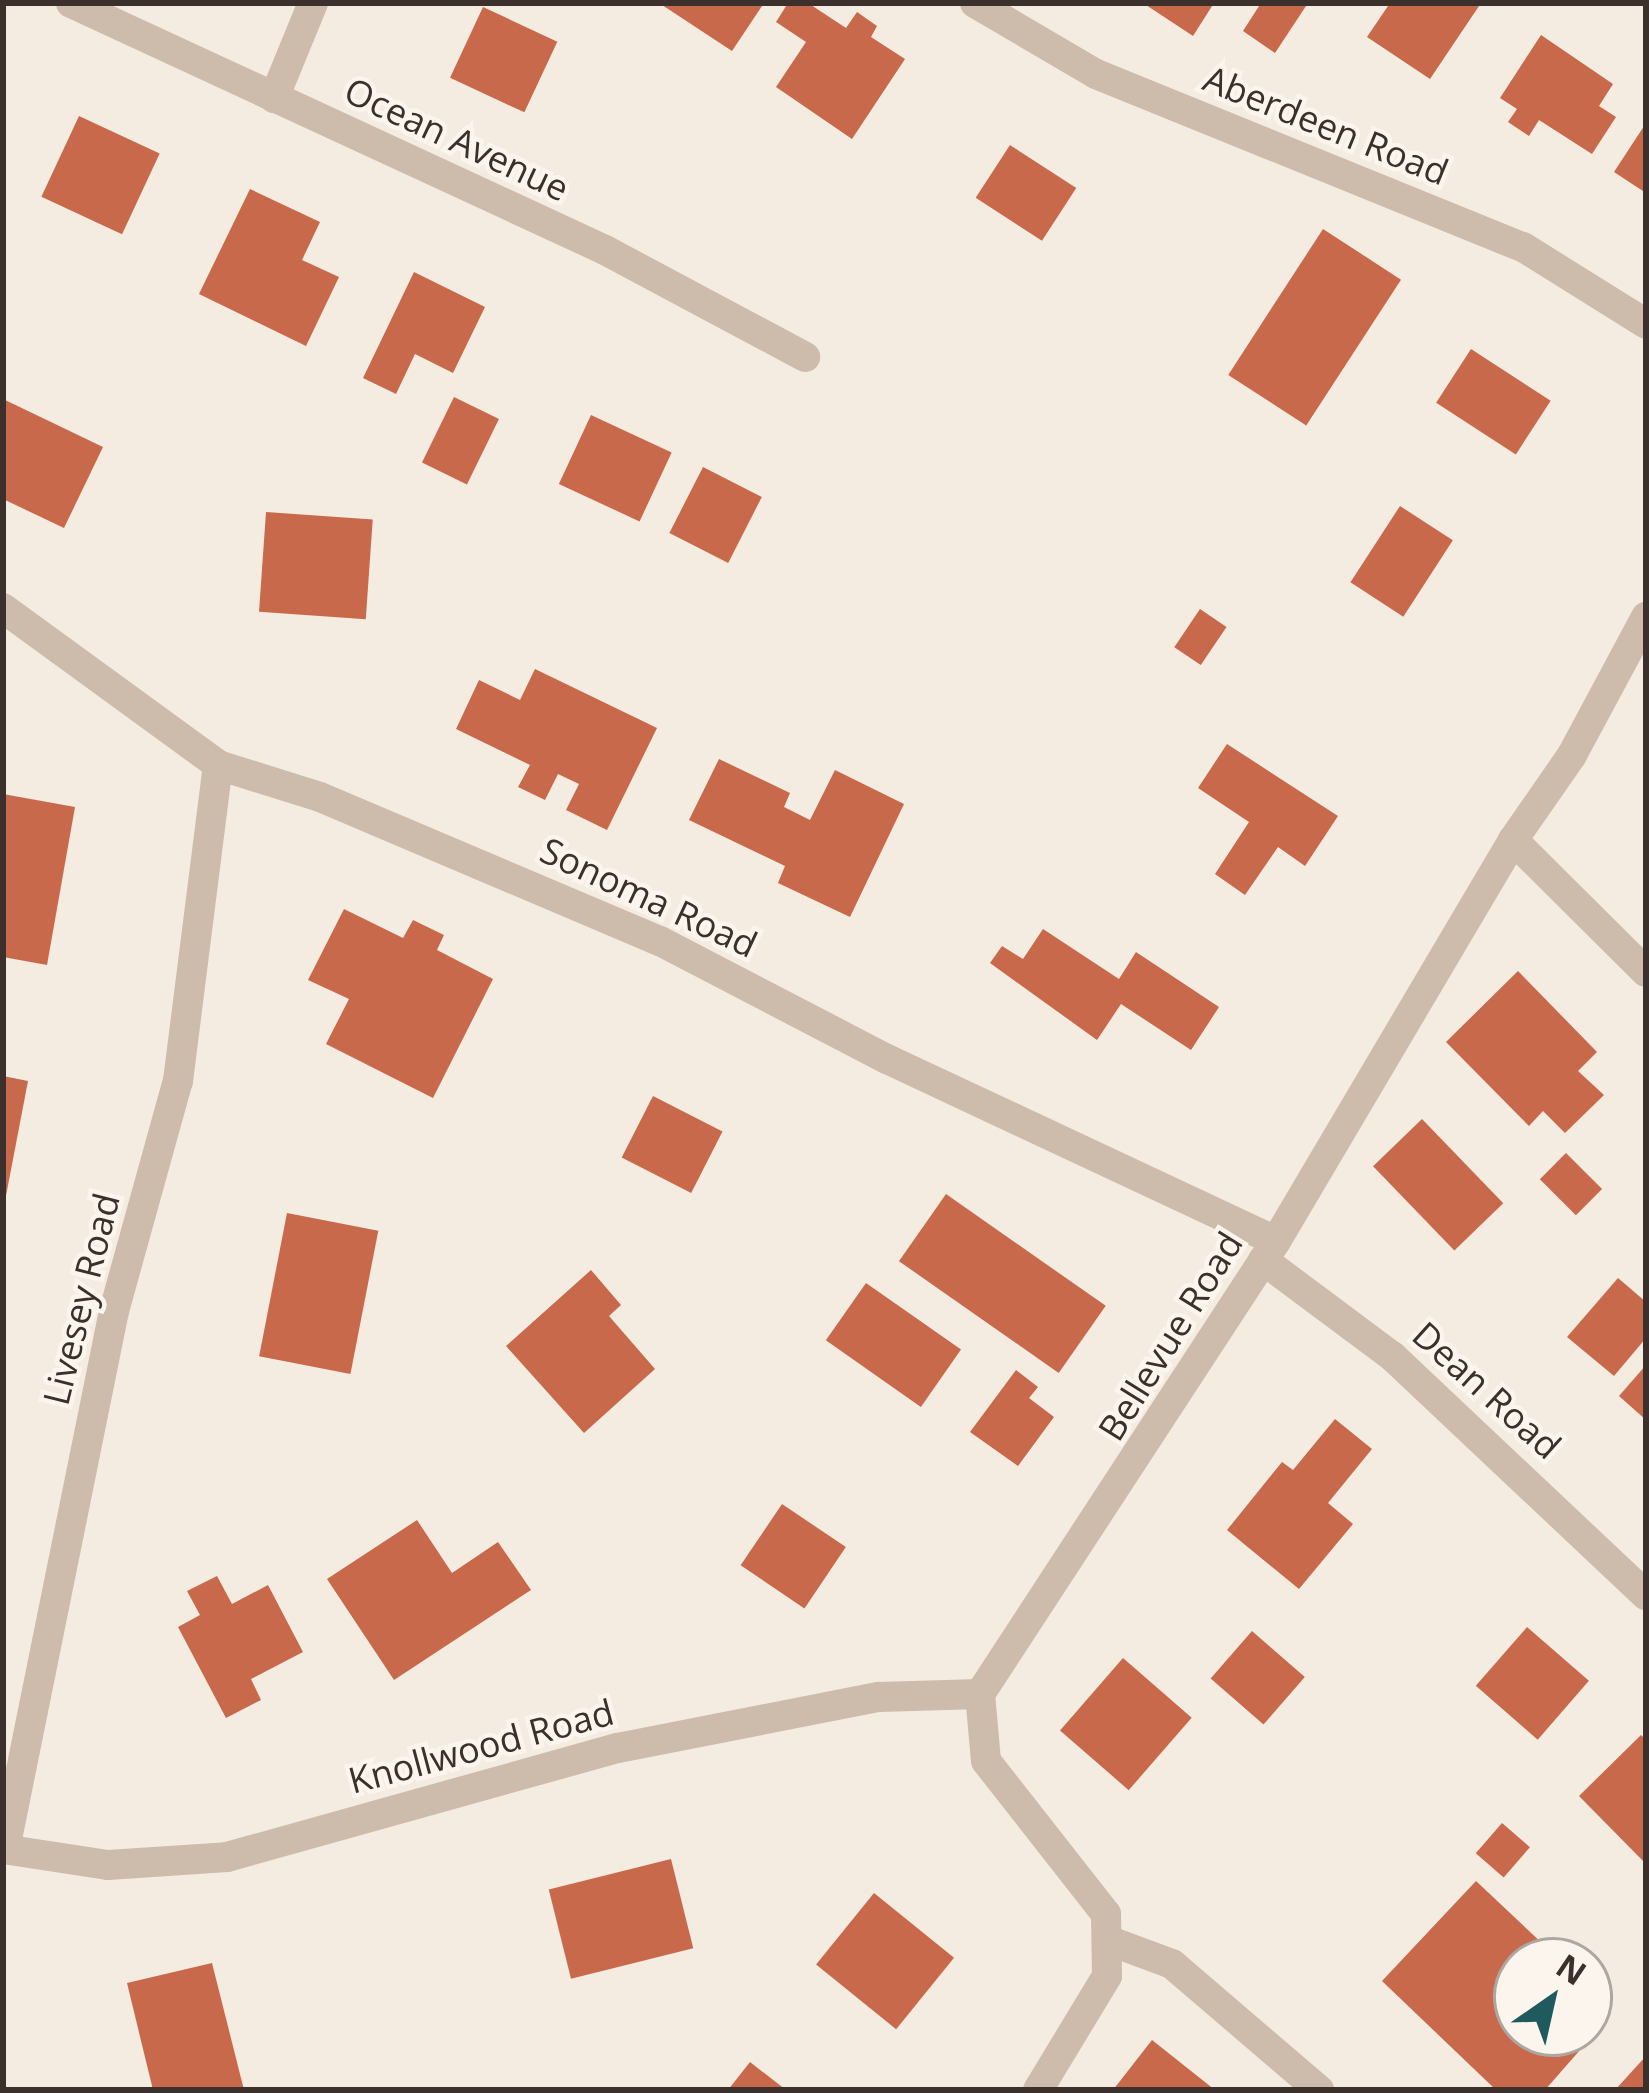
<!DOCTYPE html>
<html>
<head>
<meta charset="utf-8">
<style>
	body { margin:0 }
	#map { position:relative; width:1649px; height:2093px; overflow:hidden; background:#f4ebe1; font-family:"Open Sans",sans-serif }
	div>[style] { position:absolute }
	.building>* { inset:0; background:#c8694b; transform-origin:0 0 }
	.street>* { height:30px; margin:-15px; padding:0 15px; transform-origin:15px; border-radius:15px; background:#cdbbac }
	span { translate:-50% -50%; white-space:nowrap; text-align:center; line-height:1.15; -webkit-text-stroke:9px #fbf5ee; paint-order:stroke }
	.street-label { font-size:36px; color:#3b302b }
	.frame { position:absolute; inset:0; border:6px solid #3b302b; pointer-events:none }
	.north { position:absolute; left:1493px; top:1937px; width:120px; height:120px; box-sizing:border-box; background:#fbf5ee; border:3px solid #aea6a0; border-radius:50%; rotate:34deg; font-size:33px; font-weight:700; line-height:48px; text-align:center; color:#3b302b }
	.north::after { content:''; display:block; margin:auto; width:42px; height:54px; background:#1f5a5e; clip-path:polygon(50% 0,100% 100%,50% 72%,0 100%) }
</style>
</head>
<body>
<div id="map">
	<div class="building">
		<div style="clip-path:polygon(659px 3px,764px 3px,732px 51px)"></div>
		<div style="clip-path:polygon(788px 3px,808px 3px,846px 28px,857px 12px,877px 26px,871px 37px,905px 59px,852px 139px,776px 87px,806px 42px,776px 22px)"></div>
		<div style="clip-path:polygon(1143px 3px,1214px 3px,1193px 36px)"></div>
		<div style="clip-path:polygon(1261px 3px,1308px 3px,1275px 53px,1243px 31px)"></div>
		<div style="clip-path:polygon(1390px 3px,1481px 3px,1430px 79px,1367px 37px)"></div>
		<div style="left:483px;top:7px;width:82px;height:78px;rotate:25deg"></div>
		<div style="clip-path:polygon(1541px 35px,1613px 84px,1599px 106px,1616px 117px,1592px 154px,1539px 120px,1529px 136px,1508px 122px,1517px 109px,1500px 98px)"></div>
		<div style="left:79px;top:116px;width:89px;height:89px;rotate:25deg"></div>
		<div style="clip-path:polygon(1646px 123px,1646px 193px,1614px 172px)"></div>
		<div style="left:1010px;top:145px;width:79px;height:63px;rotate:33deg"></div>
		<div style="clip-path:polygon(250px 189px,320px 222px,302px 260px,339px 277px,306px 346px,199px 294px)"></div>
		<div style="left:1323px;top:229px;width:93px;height:174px;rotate:33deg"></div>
		<div style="clip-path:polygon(414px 272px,485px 307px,453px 373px,415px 354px,396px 394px,363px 378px)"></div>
		<div style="left:1471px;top:349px;width:95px;height:64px;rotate:33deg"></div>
		<div style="left:454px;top:397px;width:50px;height:73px;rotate:26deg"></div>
		<div style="clip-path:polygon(3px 399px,103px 447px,64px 528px,3px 499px)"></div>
		<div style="left:591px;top:415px;width:89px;height:76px;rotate:25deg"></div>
		<div style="left:703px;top:467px;width:66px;height:74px;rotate:27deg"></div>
		<div style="left:1400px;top:506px;width:63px;height:91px;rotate:33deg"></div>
		<div style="left:266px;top:512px;width:107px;height:100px;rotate:4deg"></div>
		<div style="left:1200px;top:609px;width:32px;height:46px;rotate:34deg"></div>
		<div style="clip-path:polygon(535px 669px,657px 728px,607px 830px,566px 810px,579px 784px,558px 774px,545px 800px,518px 787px,530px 765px,456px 729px,479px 680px,520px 700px)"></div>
		<div style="clip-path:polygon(1227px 744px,1338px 816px,1305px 866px,1278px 847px,1245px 895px,1215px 874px,1249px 822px,1198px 788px)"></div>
		<div style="clip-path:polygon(719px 759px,790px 793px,784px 807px,810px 820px,835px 770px,904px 804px,850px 917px,778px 883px,785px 866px,689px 820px)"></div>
		<div style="clip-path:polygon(3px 794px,75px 807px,47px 965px,3px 957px)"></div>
		<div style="clip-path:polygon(344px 909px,403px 938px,413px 920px,444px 935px,437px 950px,493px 979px,433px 1098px,326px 1044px,349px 999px,308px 980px)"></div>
		<div style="clip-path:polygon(1043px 929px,1119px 979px,1136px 952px,1219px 1007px,1191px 1050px,1121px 1004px,1097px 1040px,990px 963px,1002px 946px,1023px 959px)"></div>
		<div style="clip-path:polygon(1518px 971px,1597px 1052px,1578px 1071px,1604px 1095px,1565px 1133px,1543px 1111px,1529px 1126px,1446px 1042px)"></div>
		<div style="clip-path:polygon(3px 1076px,28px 1081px,5px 1201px,3px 1201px)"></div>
		<div style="left:653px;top:1096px;width:78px;height:69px;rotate:27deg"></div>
		<div style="left:1422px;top:1119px;width:117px;height:68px;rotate:46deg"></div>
		<div style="left:1566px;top:1153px;width:51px;height:37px;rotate:45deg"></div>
		<div style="left:946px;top:1194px;width:195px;height:82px;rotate:35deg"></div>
		<div style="left:287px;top:1213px;width:93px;height:146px;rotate:11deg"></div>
		<div style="clip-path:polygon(591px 1270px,621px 1305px,609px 1316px,655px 1369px,584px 1433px,506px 1346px)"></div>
		<div style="clip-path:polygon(1618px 1278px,1646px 1302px,1646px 1338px,1614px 1376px,1567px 1337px)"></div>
		<div style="left:866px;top:1283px;width:116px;height:70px;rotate:35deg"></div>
		<div style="clip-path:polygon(1646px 1365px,1646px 1420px,1619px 1396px)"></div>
		<div style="clip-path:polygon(1016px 1370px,1038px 1387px,1029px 1398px,1054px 1417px,1018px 1466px,970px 1432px)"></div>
		<div style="clip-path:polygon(1335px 1419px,1372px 1449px,1328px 1503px,1353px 1524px,1299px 1589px,1227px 1530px,1282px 1462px,1293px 1470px)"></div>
		<div style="left:782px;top:1504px;width:77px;height:74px;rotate:34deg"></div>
		<div style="clip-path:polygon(417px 1520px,452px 1573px,498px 1542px,531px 1590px,394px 1680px,327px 1579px)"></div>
		<div style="clip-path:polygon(217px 1576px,232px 1604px,268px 1585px,303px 1652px,251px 1679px,261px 1700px,226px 1718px,178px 1627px,200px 1615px,187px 1591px)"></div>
		<div style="left:1527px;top:1627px;width:82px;height:78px;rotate:41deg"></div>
		<div style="left:1252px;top:1631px;width:70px;height:63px;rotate:41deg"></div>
		<div style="left:1123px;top:1658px;width:91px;height:96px;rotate:41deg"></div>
		<div style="clip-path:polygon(1641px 1735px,1646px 1740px,1646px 1864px,1579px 1796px)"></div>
		<div style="left:1502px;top:1823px;width:37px;height:40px;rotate:41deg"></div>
		<div style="left:671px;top:1859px;width:92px;height:126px;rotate:76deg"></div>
		<div style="clip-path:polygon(1476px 1881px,1561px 1961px,1517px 1961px,1517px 2033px,1565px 2033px,1580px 2050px,1545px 2090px,1496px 2090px,1382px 1981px)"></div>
		<div style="left:874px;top:1893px;width:103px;height:92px;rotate:39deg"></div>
		<div style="clip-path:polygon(212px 1963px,244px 2090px,153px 2090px,127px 1983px)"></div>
		<div style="clip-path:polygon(1152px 2040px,1215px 2090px,1113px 2090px)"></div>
		<div style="clip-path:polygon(1646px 2056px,1646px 2090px,1615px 2090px)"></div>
		<div style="clip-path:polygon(750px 2062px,786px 2090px,728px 2090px)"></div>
	</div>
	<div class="street">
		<div style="left:71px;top:3px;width:588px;rotate:24.82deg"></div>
		<div style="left:605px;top:250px;width:227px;rotate:28.1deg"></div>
		<div style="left:975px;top:3px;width:140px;rotate:30.4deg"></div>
		<div style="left:1096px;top:74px;width:461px;rotate:22.1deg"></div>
		<div style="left:1523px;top:247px;width:145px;rotate:32deg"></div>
		<div style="left:274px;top:98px;width:103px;rotate:-67.7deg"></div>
		<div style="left:3px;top:608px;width:266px;rotate:36.1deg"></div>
		<div style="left:218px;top:765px;width:107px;rotate:17.4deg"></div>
		<div style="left:320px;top:797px;width:369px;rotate:23deg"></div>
		<div style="left:660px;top:941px;width:256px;rotate:27.5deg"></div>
		<div style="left:887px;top:1059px;width:429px;rotate:25.1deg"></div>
		<div style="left:1513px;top:840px;width:187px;rotate:44.8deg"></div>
		<div style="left:1263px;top:1260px;width:161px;rotate:36.7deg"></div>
		<div style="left:1392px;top:1356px;width:349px;rotate:43.3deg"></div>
		<div style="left:3px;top:1849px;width:106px;rotate:8.7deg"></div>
		<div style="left:108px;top:1865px;width:119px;rotate:-3.8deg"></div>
		<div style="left:227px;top:1857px;width:406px;rotate:-15.6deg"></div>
		<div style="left:618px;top:1748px;width:266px;rotate:-11.1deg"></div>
		<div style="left:879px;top:1697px;width:101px;rotate:-1.7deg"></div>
		<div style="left:5px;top:1849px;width:549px;rotate:-78.55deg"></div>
		<div style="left:114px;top:1311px;width:239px;rotate:-74.5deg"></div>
		<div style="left:178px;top:1081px;width:319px;rotate:-82.8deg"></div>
		<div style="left:1110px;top:1941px;width:66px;rotate:20.4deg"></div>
		<div style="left:1172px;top:1964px;width:194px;rotate:40.6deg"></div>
		<div style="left:1038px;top:2090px;width:133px;rotate:-58.8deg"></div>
		<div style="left:1107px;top:1976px;width:62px;rotate:-90.9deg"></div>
		<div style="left:1106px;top:1914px;width:194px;rotate:-128.1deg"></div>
		<div style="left:986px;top:1761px;width:67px;rotate:-95.1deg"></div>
		<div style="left:980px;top:1694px;width:541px;rotate:-56.84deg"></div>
		<div style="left:1276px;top:1241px;width:466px;rotate:-59.4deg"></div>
		<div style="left:1513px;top:840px;width:103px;rotate:-55.2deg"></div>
		<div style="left:1572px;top:755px;width:157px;rotate:-61.8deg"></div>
	</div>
	<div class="street-label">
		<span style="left:1326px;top:125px;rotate:22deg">Aberdeen Road</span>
		<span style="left:457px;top:139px;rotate:25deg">Ocean Avenue</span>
		<span style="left:649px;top:897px;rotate:25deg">Sonoma Road</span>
		<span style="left:81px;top:1299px;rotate:-76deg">Livesey Road</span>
		<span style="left:1170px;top:1336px;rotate:-58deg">Bellevue Road</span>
		<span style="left:1487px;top:1390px;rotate:42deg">Dean Road</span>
		<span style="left:481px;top:1746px;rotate:-15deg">Knollwood Road</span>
	</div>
	<div class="frame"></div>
	<div class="north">N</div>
</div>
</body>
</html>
